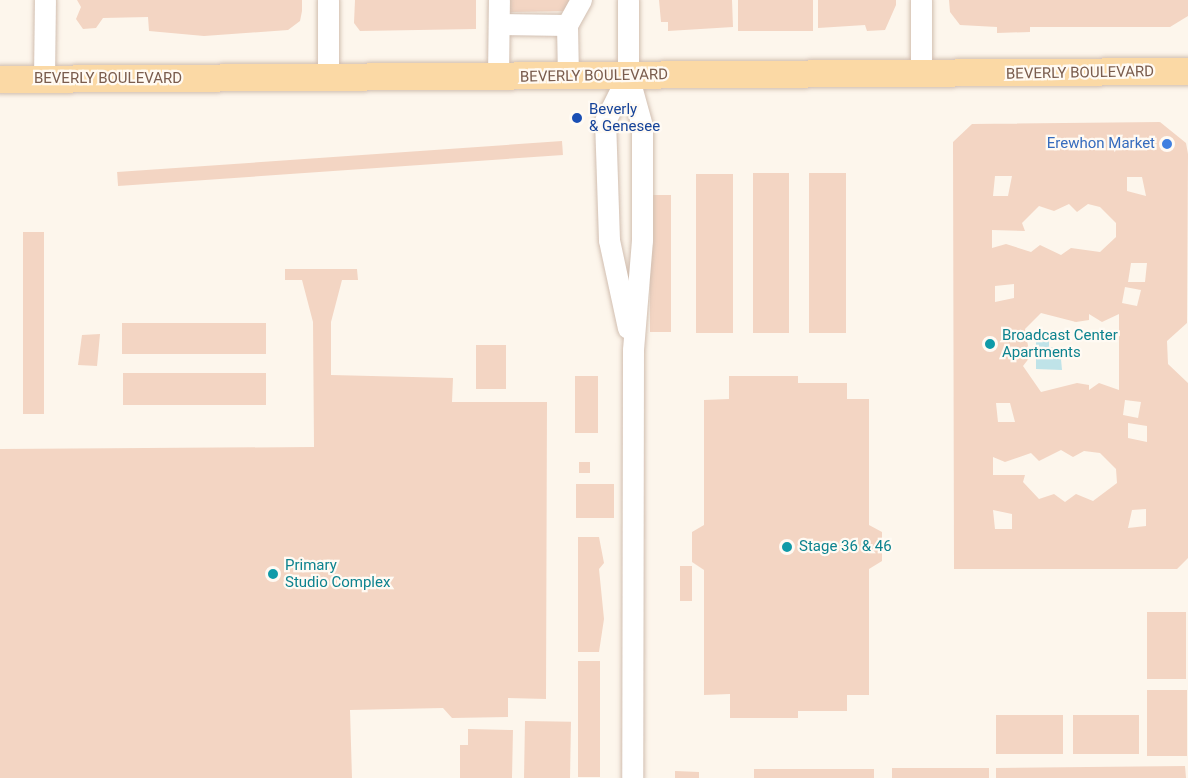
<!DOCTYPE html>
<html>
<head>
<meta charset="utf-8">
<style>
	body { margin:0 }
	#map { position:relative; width:1188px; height:778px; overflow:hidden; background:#fdf6ec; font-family:Roboto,sans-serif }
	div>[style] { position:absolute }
	.water>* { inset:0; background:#bfe3e8 }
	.building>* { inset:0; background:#f3d5c3; transform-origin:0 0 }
	.roads { filter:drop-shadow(0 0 2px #d1beb0) drop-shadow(0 0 2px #d1beb0) }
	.minor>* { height:21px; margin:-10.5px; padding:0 10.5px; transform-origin:10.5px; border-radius:10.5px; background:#fff }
	.major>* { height:27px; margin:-13.5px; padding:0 13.5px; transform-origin:13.5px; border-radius:13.5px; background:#fbd9a5 }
	.dots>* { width:16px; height:16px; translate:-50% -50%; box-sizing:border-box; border:3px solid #fffaf3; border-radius:50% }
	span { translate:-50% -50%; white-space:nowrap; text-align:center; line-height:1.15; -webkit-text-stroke:4.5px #fffaf3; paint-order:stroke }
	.street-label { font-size:15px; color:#7a5c4d }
	.transit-label { font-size:15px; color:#164399 }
	.left { translate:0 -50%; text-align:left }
	.shop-label { font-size:15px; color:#366cbe }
	.right { translate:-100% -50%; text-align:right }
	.culture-label { font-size:15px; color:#0d838f }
</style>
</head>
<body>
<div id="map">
	<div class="water">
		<div style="clip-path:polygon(1036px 334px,1049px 334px,1049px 347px,1054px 348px,1054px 359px,1061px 359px,1062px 370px,1036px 369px)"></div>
	</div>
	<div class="building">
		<div style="clip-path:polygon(77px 0,302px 0,302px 11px,300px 21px,288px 30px,204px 36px,149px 31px,148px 17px,103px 18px,96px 28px,83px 29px,76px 19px,81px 7px)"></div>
		<div style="clip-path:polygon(355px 0,476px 0,476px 29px,360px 31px,354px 23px)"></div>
		<div style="clip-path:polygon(505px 0,577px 0,573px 11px,509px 12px)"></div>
		<div style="clip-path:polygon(659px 0,732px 0,733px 27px,668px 31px,668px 22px,661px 22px)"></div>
		<div style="left:738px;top:0;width:75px;height:31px"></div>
		<div style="clip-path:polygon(818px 0,896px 0,896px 5px,885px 30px,867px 31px,865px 25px,818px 28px)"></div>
		<div style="clip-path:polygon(949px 0,1188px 0,1188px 16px,1170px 27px,1030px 27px,1030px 32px,997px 33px,997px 27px,960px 25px,950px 12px)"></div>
		<div style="clip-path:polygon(evenodd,1160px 122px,1186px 143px,1188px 154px,1187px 323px,1167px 341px,1168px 364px,1188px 383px,1188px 558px,1177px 569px,954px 569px,953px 142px,972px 124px,1160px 122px,995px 176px,1012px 176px,1008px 196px,993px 196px,995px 176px,1160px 122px,1127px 177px,1142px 177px,1146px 196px,1127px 191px,1127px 177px,1160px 122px,1069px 204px,1077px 212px,1088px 204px,1100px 207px,1116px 223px,1116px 237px,1100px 252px,1071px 248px,1061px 255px,1040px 245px,1031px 252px,1006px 244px,992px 248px,992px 230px,1025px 231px,1022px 223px,1039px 206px,1054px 211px,1069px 204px,1160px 122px,1131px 263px,1147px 263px,1145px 282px,1128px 282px,1131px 263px,1160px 122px,1014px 284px,1014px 298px,995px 302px,995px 286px,1014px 284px,1160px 122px,1125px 287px,1141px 290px,1137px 306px,1122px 303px,1125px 287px,1160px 122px,1041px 313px,1076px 322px,1089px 320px,1089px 314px,1102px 322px,1119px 314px,1119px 390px,1099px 383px,1089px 390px,1089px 385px,1077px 383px,1041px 392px,1023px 366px,1030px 357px,1025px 329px,1041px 313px,1160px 122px,1125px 400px,1141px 402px,1138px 418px,1123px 415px,1125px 400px,1160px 122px,996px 403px,1010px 403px,1015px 422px,998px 422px,996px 403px,1160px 122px,1128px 423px,1147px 426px,1147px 442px,1128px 438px,1128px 423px,1160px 122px,1061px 450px,1073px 457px,1084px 451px,1100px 453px,1116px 469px,1117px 483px,1093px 501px,1076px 494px,1065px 502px,1054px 494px,1039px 499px,1023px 482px,1025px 475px,993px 475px,993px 457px,1005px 462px,1031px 453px,1039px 461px,1061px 450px,1160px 122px,1146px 509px,1146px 526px,1128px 528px,1132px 510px,1146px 509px,1160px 122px,993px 510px,1012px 514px,1012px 529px,995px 529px,993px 510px)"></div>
		<div style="left:562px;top:141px;width:14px;height:446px;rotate:86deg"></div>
		<div style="left:753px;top:173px;width:36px;height:160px"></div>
		<div style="left:809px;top:173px;width:37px;height:160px"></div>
		<div style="left:696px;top:174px;width:37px;height:159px"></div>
		<div style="left:650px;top:195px;width:21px;height:137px"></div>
		<div style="left:23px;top:232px;width:21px;height:182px"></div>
		<div style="clip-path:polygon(285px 269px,357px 269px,358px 280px,342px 280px,331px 322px,331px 375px,453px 378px,452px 402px,547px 402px,546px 699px,508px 698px,508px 717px,452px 718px,443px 708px,350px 710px,352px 778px,0 778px,0 449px,314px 447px,313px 322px,302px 280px,285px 280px)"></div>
		<div style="left:266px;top:323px;width:31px;height:144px;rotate:90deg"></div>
		<div style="clip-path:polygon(100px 334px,97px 366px,78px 365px,82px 335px)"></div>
		<div style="left:476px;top:345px;width:30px;height:44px"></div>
		<div style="left:266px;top:373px;width:32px;height:143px;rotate:90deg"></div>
		<div style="left:575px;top:376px;width:23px;height:57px"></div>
		<div style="clip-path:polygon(729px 376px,798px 376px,798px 383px,847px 383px,847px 399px,869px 399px,869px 525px,882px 532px,882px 561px,869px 569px,869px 695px,847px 695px,847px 711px,798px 711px,798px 718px,730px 718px,730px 694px,704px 695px,704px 570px,692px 562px,692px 532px,704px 525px,704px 400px,729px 399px)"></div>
		<div style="left:579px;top:462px;width:11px;height:11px"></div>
		<div style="left:576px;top:484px;width:38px;height:34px"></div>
		<div style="clip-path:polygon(578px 537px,599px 537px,604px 563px,599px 569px,604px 619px,599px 652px,578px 652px)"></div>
		<div style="left:680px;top:566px;width:12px;height:35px"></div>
		<div style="left:1186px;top:612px;width:67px;height:39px;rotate:90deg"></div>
		<div style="left:578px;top:661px;width:22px;height:116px"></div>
		<div style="left:1147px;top:690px;width:40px;height:66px"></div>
		<div style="left:1063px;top:715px;width:39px;height:67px;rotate:90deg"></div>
		<div style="left:1139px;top:715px;width:39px;height:66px;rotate:90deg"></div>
		<div style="left:525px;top:721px;width:46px;height:57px;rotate:1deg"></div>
		<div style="clip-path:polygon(468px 729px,513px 730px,512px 778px,460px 778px,460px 745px,468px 745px)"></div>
		<div style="clip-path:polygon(1185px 766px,1186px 778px,996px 778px,996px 768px)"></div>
		<div style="left:989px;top:768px;width:10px;height:97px;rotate:90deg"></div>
		<div style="left:874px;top:769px;width:9px;height:120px;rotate:90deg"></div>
		<div style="clip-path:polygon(675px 771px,699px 772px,699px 778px,675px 778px)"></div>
	</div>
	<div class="roads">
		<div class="minor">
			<div style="left:628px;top:0;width:75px;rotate:90deg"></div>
			<div style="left:628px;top:75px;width:53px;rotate:74.6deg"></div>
			<div style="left:642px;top:126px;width:114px;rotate:90deg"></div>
			<div style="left:642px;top:240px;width:110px;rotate:94.7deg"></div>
			<div style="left:633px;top:350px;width:428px;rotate:90.1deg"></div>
			<div style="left:499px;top:24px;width:68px;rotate:0.8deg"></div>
			<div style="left:567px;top:25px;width:29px;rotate:-61deg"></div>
			<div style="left:567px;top:25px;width:51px;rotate:88.9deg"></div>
			<div style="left:921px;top:74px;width:74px;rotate:-90deg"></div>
			<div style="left:498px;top:77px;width:77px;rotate:-89.3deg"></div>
			<div style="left:328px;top:78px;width:78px;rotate:-90deg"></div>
			<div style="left:44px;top:79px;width:79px;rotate:-89.3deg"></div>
			<div style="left:628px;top:328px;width:90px;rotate:-102.2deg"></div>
			<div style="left:609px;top:240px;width:119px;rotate:-91.9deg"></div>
			<div style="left:605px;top:121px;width:51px;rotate:-63.4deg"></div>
		</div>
		<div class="major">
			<div style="left:0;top:79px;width:1188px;rotate:-0.39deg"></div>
		</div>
	</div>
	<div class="dots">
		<div style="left:577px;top:118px;background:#1a4fb4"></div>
		<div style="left:1167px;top:144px;background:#3f7fe0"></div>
		<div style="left:990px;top:344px;background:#0f9aa8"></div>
		<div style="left:787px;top:547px;background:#0f9aa8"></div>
		<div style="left:273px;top:574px;background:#0f9aa8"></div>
	</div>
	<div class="street-label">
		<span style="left:1080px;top:73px;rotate:-1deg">BEVERLY BOULEVARD</span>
		<span style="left:594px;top:76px;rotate:-1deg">BEVERLY BOULEVARD</span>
		<span style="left:108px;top:79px">BEVERLY BOULEVARD</span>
	</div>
	<div class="transit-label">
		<span class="left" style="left:589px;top:118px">Beverly<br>&amp; Genesee</span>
	</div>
	<div class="shop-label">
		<span class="right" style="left:1155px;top:144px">Erewhon Market</span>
	</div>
	<div class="culture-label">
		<span class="left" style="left:1002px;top:344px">Broadcast Center<br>Apartments</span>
		<span class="left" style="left:799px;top:547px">Stage 36 &amp; 46</span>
		<span class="left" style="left:285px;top:574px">Primary<br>Studio Complex</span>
	</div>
</div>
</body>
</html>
